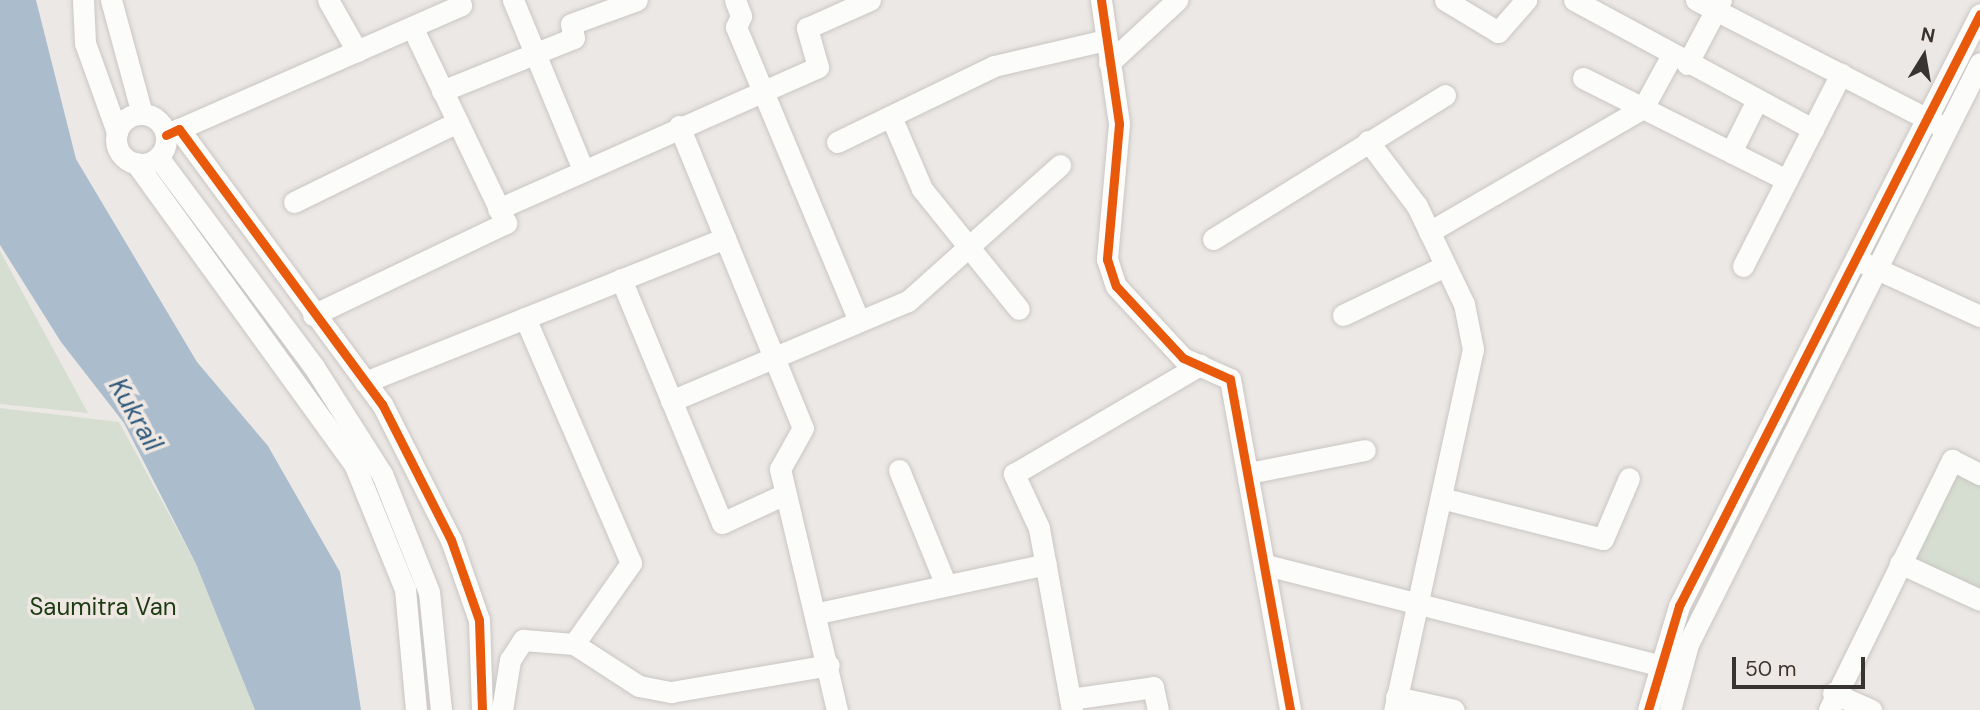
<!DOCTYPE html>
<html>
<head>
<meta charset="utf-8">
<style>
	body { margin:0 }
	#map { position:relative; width:1980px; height:710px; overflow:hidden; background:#ece8e5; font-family:"DM Sans",sans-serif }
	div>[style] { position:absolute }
	.green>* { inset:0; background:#d6ded1 }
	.water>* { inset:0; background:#abbdcc }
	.roads { filter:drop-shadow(0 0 2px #c9c6c3) drop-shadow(0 0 2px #c9c6c3) }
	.minor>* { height:21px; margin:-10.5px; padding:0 10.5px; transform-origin:10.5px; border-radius:10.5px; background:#fcfcfb }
	.minor>.ring { margin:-10.5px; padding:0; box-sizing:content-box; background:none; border:21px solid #fcfcfb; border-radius:50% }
	.cycleway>* { height:9px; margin:-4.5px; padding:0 4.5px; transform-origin:4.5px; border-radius:4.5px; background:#e8590c }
	span { translate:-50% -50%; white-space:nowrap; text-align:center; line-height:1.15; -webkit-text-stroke:7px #efe8e2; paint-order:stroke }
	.park-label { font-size:24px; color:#1c3b12 }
	.water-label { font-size:26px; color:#2e597c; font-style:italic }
	.north { position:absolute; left:1889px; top:21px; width:70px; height:70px; -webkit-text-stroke:5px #efe8e2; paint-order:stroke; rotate:11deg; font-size:19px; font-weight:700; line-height:28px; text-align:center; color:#373432 }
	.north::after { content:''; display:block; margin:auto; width:24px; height:32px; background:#373432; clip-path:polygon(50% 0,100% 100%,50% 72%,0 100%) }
	.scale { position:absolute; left:1732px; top:657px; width:133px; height:32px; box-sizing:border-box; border:4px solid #373432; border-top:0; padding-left:9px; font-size:21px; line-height:24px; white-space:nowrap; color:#373432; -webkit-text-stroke:5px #efe8e2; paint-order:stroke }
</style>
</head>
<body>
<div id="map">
	<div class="green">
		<div style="clip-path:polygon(0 251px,88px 413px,0 404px)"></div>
		<div style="clip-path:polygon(0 408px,119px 422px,196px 564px,255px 710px,0 710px)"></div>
		<div style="clip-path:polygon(1958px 473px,1980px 483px,1980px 591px,1915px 560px)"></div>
	</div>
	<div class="water">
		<div style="clip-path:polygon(0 0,36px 0,76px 159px,197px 362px,268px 446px,340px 572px,361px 710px,255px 710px,196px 564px,124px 423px,61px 342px,0 245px)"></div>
	</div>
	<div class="roads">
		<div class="minor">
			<div style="left:83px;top:0;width:43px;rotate:87.3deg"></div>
			<div style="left:85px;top:43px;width:95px;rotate:70.2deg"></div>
			<div style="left:111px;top:0;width:118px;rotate:74.8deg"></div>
			<div style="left:328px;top:0;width:59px;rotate:60.4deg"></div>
			<div style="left:513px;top:0;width:184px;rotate:67.6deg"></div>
			<div style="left:735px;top:0;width:17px;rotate:69deg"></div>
			<div style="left:741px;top:16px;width:12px;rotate:114deg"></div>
			<div style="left:736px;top:27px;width:319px;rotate:67.3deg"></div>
			<div style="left:1101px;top:0;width:125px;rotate:81.7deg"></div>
			<div style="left:1119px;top:124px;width:136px;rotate:95.1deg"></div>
			<div style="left:1107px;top:259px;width:28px;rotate:72deg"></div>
			<div style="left:1116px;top:286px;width:98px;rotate:47.1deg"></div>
			<div style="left:1183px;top:358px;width:51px;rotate:24.1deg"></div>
			<div style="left:1230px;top:379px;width:336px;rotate:79.7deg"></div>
			<div style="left:1445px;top:0;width:62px;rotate:31.1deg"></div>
			<div style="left:1498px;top:32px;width:43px;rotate:-48.8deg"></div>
			<div style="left:1574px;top:0;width:272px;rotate:28.4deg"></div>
			<div style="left:1696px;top:0;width:271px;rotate:27.2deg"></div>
			<div style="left:1109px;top:63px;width:93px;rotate:-42.8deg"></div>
			<div style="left:1687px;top:64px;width:72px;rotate:-62deg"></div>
			<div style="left:1583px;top:78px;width:228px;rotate:26.6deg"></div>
			<div style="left:442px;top:91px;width:142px;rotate:-21.9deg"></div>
			<div style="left:574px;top:38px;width:14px;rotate:-102deg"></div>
			<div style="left:571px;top:24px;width:70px;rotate:-20deg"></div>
			<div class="ring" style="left:116px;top:114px;width:29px;height:29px"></div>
			<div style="left:892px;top:119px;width:76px;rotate:66.8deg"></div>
			<div style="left:922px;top:189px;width:154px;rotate:51.1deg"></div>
			<div style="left:679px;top:126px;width:326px;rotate:67.7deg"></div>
			<div style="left:803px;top:428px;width:47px;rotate:119.3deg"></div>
			<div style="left:780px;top:469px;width:248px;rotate:76.7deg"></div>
			<div style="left:179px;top:129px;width:308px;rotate:-23.7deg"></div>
			<div style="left:461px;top:5px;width:5px;rotate:-112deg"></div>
			<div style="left:166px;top:135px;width:14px;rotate:-25deg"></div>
			<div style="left:179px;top:129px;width:342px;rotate:53.6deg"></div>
			<div style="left:382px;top:404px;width:153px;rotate:63.1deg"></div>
			<div style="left:451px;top:540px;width:85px;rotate:70.7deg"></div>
			<div style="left:479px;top:620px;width:90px;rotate:88.1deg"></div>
			<div style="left:1368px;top:141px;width:81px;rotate:53deg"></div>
			<div style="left:1417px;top:206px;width:109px;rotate:64.4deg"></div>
			<div style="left:1464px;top:304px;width:46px;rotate:78.7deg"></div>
			<div style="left:1473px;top:349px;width:370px;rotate:102.3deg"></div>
			<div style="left:837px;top:142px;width:174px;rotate:-25.8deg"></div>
			<div style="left:994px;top:66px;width:115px;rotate:-13.1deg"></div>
			<div style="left:1731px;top:152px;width:58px;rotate:-63.4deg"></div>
			<div style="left:158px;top:157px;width:262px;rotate:53.4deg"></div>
			<div style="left:314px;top:367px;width:127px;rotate:57.6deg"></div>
			<div style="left:382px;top:474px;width:127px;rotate:68.3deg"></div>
			<div style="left:429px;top:592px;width:119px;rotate:84.2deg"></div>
			<div style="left:136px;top:163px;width:374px;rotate:54.1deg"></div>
			<div style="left:355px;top:466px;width:133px;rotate:67.9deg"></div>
			<div style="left:405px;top:589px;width:121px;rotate:84.8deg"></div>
			<div style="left:294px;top:202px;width:182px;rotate:-26.1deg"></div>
			<div style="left:498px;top:209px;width:350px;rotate:-23.9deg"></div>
			<div style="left:818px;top:67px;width:41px;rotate:-105.8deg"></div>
			<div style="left:807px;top:28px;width:69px;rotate:-24deg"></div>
			<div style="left:1429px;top:232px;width:247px;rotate:-30.1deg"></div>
			<div style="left:1643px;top:108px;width:60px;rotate:-61.3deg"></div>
			<div style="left:1213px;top:239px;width:273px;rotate:-31.8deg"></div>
			<div style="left:1864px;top:263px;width:128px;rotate:24.6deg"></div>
			<div style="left:1743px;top:266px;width:216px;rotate:-63deg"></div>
			<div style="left:621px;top:279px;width:264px;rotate:67.5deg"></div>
			<div style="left:722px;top:523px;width:69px;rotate:-24.7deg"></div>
			<div style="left:313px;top:315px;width:214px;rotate:-25.5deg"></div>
			<div style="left:506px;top:223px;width:217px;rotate:-115.6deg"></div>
			<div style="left:1343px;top:315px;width:113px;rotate:-25.7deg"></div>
			<div style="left:525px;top:318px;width:267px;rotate:66.6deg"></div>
			<div style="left:631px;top:563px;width:99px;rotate:125.1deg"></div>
			<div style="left:365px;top:382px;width:388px;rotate:-21.8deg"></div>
			<div style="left:671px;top:401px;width:257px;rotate:-22.9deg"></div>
			<div style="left:908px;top:301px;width:204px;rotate:-41.8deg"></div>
			<div style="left:899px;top:470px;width:124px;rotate:67.8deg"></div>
			<div style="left:1249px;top:473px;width:118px;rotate:-11.2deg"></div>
			<div style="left:1441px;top:498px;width:167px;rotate:14.2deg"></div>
			<div style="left:1603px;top:539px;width:66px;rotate:-66.9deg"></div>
			<div style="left:1900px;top:563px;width:88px;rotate:24.8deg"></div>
			<div style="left:1266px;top:565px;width:416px;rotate:14.3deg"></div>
			<div style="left:818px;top:613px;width:233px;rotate:-12.1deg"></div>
			<div style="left:1833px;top:693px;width:42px;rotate:24.1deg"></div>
			<div style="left:1396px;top:697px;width:59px;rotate:12.6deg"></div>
			<div style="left:1070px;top:699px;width:84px;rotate:-8.2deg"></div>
			<div style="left:1153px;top:687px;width:24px;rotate:78deg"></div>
			<div style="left:502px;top:710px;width:51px;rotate:-80.9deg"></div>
			<div style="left:510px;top:660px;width:24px;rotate:-57deg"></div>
			<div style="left:523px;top:640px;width:51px;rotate:4.5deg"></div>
			<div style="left:574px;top:644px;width:77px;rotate:32.9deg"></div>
			<div style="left:639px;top:686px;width:33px;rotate:11deg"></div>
			<div style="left:671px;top:692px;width:160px;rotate:-9.7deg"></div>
			<div style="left:1072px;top:710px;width:185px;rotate:-100.3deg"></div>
			<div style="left:1039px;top:528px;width:60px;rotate:-114.8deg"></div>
			<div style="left:1014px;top:474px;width:216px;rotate:-30.4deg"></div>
			<div style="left:1648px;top:710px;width:109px;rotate:-73.4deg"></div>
			<div style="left:1679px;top:606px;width:664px;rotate:-63.05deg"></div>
			<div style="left:1670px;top:710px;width:68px;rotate:-74.7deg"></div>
			<div style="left:1688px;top:644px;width:650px;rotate:-63.32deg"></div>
			<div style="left:1829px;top:710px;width:279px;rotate:-63.8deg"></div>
			<div style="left:1952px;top:460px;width:31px;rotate:27deg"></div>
		</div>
	</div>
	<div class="cycleway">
		<div style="left:1101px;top:0;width:125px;rotate:81.7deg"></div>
		<div style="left:1119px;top:124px;width:136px;rotate:95.1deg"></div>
		<div style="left:1107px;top:259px;width:28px;rotate:72deg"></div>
		<div style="left:1116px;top:286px;width:98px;rotate:47.1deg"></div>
		<div style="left:1183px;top:358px;width:51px;rotate:24.1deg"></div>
		<div style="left:1230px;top:379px;width:336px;rotate:79.7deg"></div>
		<div style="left:166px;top:135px;width:14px;rotate:-25deg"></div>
		<div style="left:179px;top:129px;width:342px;rotate:53.6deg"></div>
		<div style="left:382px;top:404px;width:153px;rotate:63.1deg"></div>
		<div style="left:451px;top:540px;width:85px;rotate:70.7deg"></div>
		<div style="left:479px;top:620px;width:90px;rotate:88.1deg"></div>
		<div style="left:1648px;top:710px;width:109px;rotate:-73.4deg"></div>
		<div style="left:1679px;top:606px;width:664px;rotate:-63.05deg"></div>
	</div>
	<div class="park-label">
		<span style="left:103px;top:607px">Saumitra Van</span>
	</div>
	<div class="water-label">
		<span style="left:135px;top:415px;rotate:60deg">Kukrail</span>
	</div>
	<div class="north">N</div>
	<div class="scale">50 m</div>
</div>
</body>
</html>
